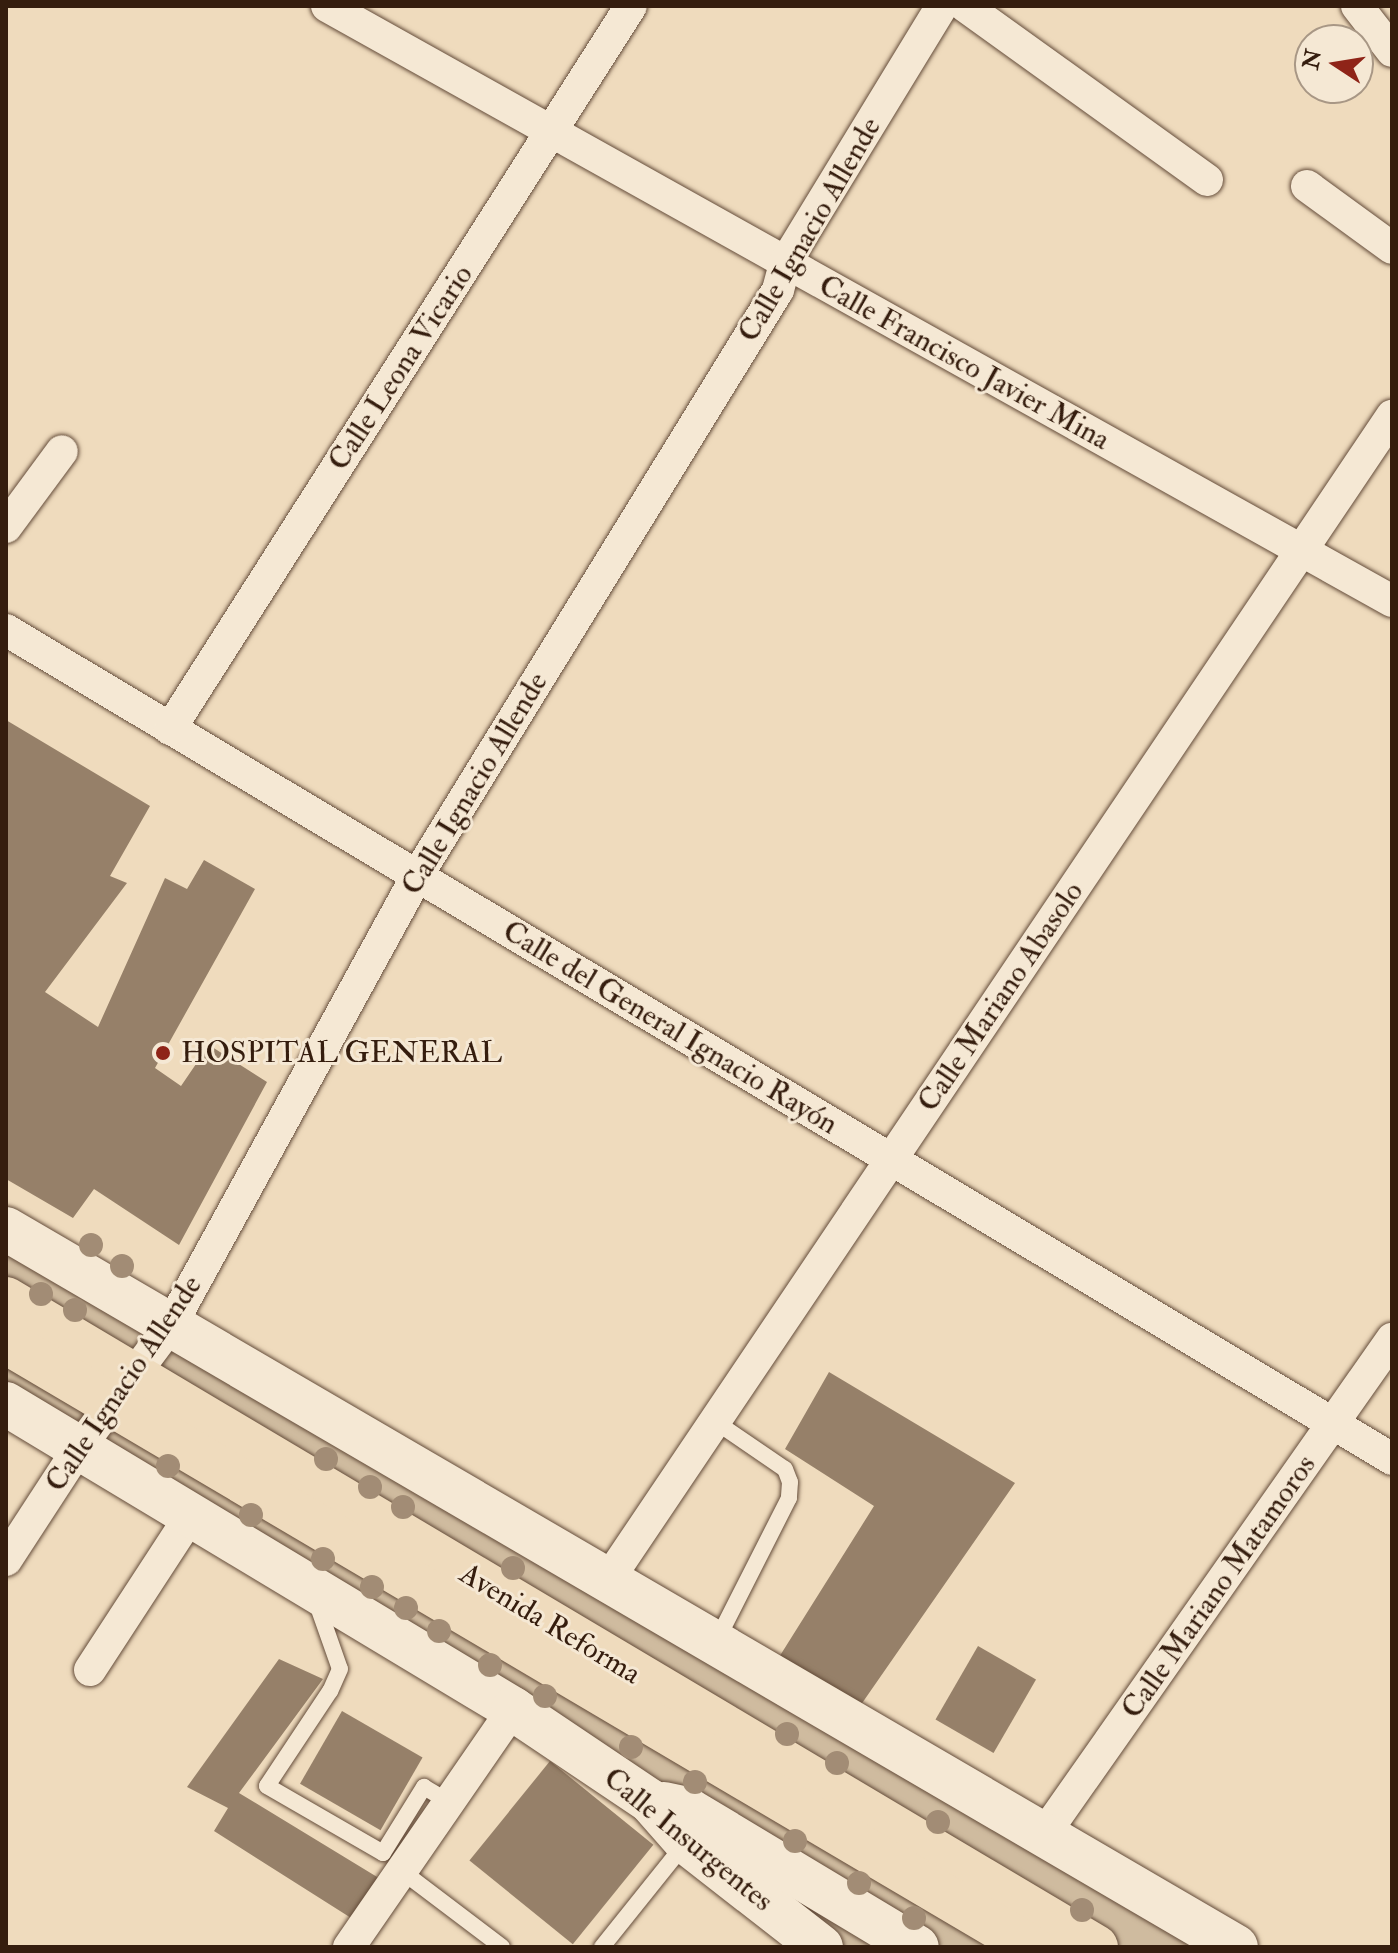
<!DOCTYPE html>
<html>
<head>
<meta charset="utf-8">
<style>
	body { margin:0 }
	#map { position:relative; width:1398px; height:1953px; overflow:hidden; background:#efdbbd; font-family:"IM FELL Double Pica",serif }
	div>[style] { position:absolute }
	.green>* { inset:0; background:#cfbb9f }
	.building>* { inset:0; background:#968069; transform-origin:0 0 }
	.roads { filter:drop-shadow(0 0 2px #644c3a) drop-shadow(0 0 2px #644c3a) }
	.lane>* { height:16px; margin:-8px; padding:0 8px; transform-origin:8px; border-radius:8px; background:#f5e8d4 }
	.street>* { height:32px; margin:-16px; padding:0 16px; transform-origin:16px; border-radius:16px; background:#f5e8d4 }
	.secondary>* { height:44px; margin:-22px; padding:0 22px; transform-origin:22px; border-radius:22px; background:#f5e8d4 }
	.primary>* { height:44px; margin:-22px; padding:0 22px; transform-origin:22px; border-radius:22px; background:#efdbbd }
	.trees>* { width:24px; height:24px; margin:-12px; border-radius:50%; background:#a28c75 }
	.dots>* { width:22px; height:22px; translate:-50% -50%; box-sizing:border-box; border:4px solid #f5e8d4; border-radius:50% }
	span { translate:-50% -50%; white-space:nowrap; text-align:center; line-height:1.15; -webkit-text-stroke:6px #f5e8d4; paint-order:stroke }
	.street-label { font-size:30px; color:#351d0e }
	.poi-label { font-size:30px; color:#351d0e }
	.left { translate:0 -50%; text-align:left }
	.frame { position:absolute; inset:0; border:8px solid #351d0e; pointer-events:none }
	.north { position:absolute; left:1294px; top:24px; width:80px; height:80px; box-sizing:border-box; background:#f5e8d4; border:2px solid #a89785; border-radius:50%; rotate:282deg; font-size:22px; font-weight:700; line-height:32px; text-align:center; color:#351d0e }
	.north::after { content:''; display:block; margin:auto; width:28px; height:36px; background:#8f2418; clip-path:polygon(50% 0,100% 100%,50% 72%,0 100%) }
</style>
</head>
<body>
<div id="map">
	<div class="green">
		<div style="clip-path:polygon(6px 1229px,1236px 1947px,1096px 1947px,6px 1299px)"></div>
		<div style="clip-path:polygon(6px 1342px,1030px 1947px,821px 1947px,686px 1842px,6px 1404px)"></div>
	</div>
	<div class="building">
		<div style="clip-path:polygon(6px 720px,150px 806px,110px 876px,127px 883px,45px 992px,98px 1027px,165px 878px,187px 889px,204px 860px,255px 889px,155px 1068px,181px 1086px,209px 1045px,267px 1082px,179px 1245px,94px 1189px,73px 1218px,6px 1179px)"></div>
		<div style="clip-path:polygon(829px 1372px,1015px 1483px,858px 1709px,776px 1662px,874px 1506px,785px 1449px)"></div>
		<div style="left:978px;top:1646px;width:67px;height:85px;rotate:30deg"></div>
		<div style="clip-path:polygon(279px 1659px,323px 1679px,239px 1793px,387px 1883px,359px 1923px,214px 1831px,228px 1808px,187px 1787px)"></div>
		<div style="left:342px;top:1711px;width:93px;height:84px;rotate:30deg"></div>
		<div style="left:550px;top:1761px;width:133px;height:128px;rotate:39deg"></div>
	</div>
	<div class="roads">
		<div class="lane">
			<div style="left:716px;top:1422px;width:83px;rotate:34.3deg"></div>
			<div style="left:785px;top:1469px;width:14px;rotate:69deg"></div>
			<div style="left:790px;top:1482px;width:16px;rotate:94deg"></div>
			<div style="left:789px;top:1498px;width:159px;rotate:116.9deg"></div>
			<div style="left:316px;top:1601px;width:72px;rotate:70.6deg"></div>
			<div style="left:340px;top:1669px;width:24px;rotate:114deg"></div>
			<div style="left:330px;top:1691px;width:114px;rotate:123.6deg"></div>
			<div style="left:267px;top:1786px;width:134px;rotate:30deg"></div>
			<div style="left:383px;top:1853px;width:78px;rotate:-58.2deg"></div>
			<div style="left:424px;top:1787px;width:29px;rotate:31deg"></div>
			<div style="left:403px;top:1872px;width:124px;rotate:37.1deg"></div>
			<div style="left:602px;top:1947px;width:134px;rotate:-51.3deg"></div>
		</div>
		<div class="street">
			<div style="left:327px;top:6px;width:1220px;rotate:29.19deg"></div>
			<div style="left:965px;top:6px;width:298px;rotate:35.7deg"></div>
			<div style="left:1357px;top:6px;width:57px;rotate:52.1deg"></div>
			<div style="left:1307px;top:186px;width:105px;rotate:36.1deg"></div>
			<div style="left:6px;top:527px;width:94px;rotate:-53.6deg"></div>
			<div style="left:6px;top:630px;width:1615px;rotate:30.88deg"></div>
			<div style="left:170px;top:729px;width:857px;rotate:-57.48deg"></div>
			<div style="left:6px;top:1560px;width:134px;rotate:-56.9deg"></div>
			<div style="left:79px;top:1448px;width:154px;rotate:-53.2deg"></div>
			<div style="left:171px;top:1325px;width:512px;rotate:-61.28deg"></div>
			<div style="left:417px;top:876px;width:688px;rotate:-58.37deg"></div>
			<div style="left:778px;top:290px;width:28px;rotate:-75deg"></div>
			<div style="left:785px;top:263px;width:301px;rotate:-58.6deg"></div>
			<div style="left:610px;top:1577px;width:1400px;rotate:-56.04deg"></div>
			<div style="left:90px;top:1670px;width:185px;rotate:-56.9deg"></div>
			<div style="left:1045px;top:1833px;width:604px;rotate:-54.91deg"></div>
			<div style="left:349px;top:1947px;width:289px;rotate:-55.4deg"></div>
		</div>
		<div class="secondary">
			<div style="left:6px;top:1229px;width:1424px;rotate:30.27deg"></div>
			<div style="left:6px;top:1404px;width:592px;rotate:31.03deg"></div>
			<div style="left:513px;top:1709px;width:165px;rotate:33.9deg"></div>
			<div style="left:650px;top:1801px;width:55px;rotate:48.7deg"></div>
			<div style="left:686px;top:1842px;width:171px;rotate:37.9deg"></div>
			<div style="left:664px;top:1804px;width:24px;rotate:12deg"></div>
			<div style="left:687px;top:1809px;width:268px;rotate:31deg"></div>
		</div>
		<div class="primary">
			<div style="left:6px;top:1299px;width:1268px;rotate:30.73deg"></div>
			<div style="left:6px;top:1342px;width:1190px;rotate:30.55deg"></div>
		</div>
	</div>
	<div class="trees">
		<div style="left:91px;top:1245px"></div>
		<div style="left:122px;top:1266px"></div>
		<div style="left:41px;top:1294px"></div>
		<div style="left:75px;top:1310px"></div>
		<div style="left:326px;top:1459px"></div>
		<div style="left:168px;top:1466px"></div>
		<div style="left:370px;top:1487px"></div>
		<div style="left:403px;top:1507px"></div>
		<div style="left:251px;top:1515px"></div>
		<div style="left:323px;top:1559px"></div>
		<div style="left:513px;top:1568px"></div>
		<div style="left:372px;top:1587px"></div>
		<div style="left:406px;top:1608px"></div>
		<div style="left:439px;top:1631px"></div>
		<div style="left:490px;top:1665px"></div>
		<div style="left:545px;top:1696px"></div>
		<div style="left:787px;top:1734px"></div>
		<div style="left:631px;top:1747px"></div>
		<div style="left:837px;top:1763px"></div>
		<div style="left:695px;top:1782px"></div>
		<div style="left:938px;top:1822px"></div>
		<div style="left:795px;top:1841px"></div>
		<div style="left:859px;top:1883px"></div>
		<div style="left:1082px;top:1910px"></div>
		<div style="left:914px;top:1918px"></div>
	</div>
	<div class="dots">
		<div style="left:163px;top:1053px;background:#8f2418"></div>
	</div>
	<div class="street-label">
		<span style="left:810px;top:230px;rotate:-60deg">Calle Ignacio Allende</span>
		<span style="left:964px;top:363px;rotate:29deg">Calle Francisco Javier Mina</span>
		<span style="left:401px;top:368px;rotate:-57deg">Calle Leona Vicario</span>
		<span style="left:475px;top:784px;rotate:-59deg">Calle Ignacio Allende</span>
		<span style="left:1001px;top:997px;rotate:-56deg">Calle Mariano Abasolo</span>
		<span style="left:670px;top:1028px;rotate:31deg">Calle del General Ignacio Rayón</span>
		<span style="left:124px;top:1384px;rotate:-56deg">Calle Ignacio Allende</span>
		<span style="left:1219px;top:1587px;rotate:-55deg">Calle Mariano Matamoros</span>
		<span style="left:550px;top:1624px;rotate:31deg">Avenida Reforma</span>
		<span style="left:688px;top:1840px;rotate:39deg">Calle Insurgentes</span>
	</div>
	<div class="poi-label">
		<span class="left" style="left:181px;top:1053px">HOSPITAL GENERAL</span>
	</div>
	<div class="frame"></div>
	<div class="north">N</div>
</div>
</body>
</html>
